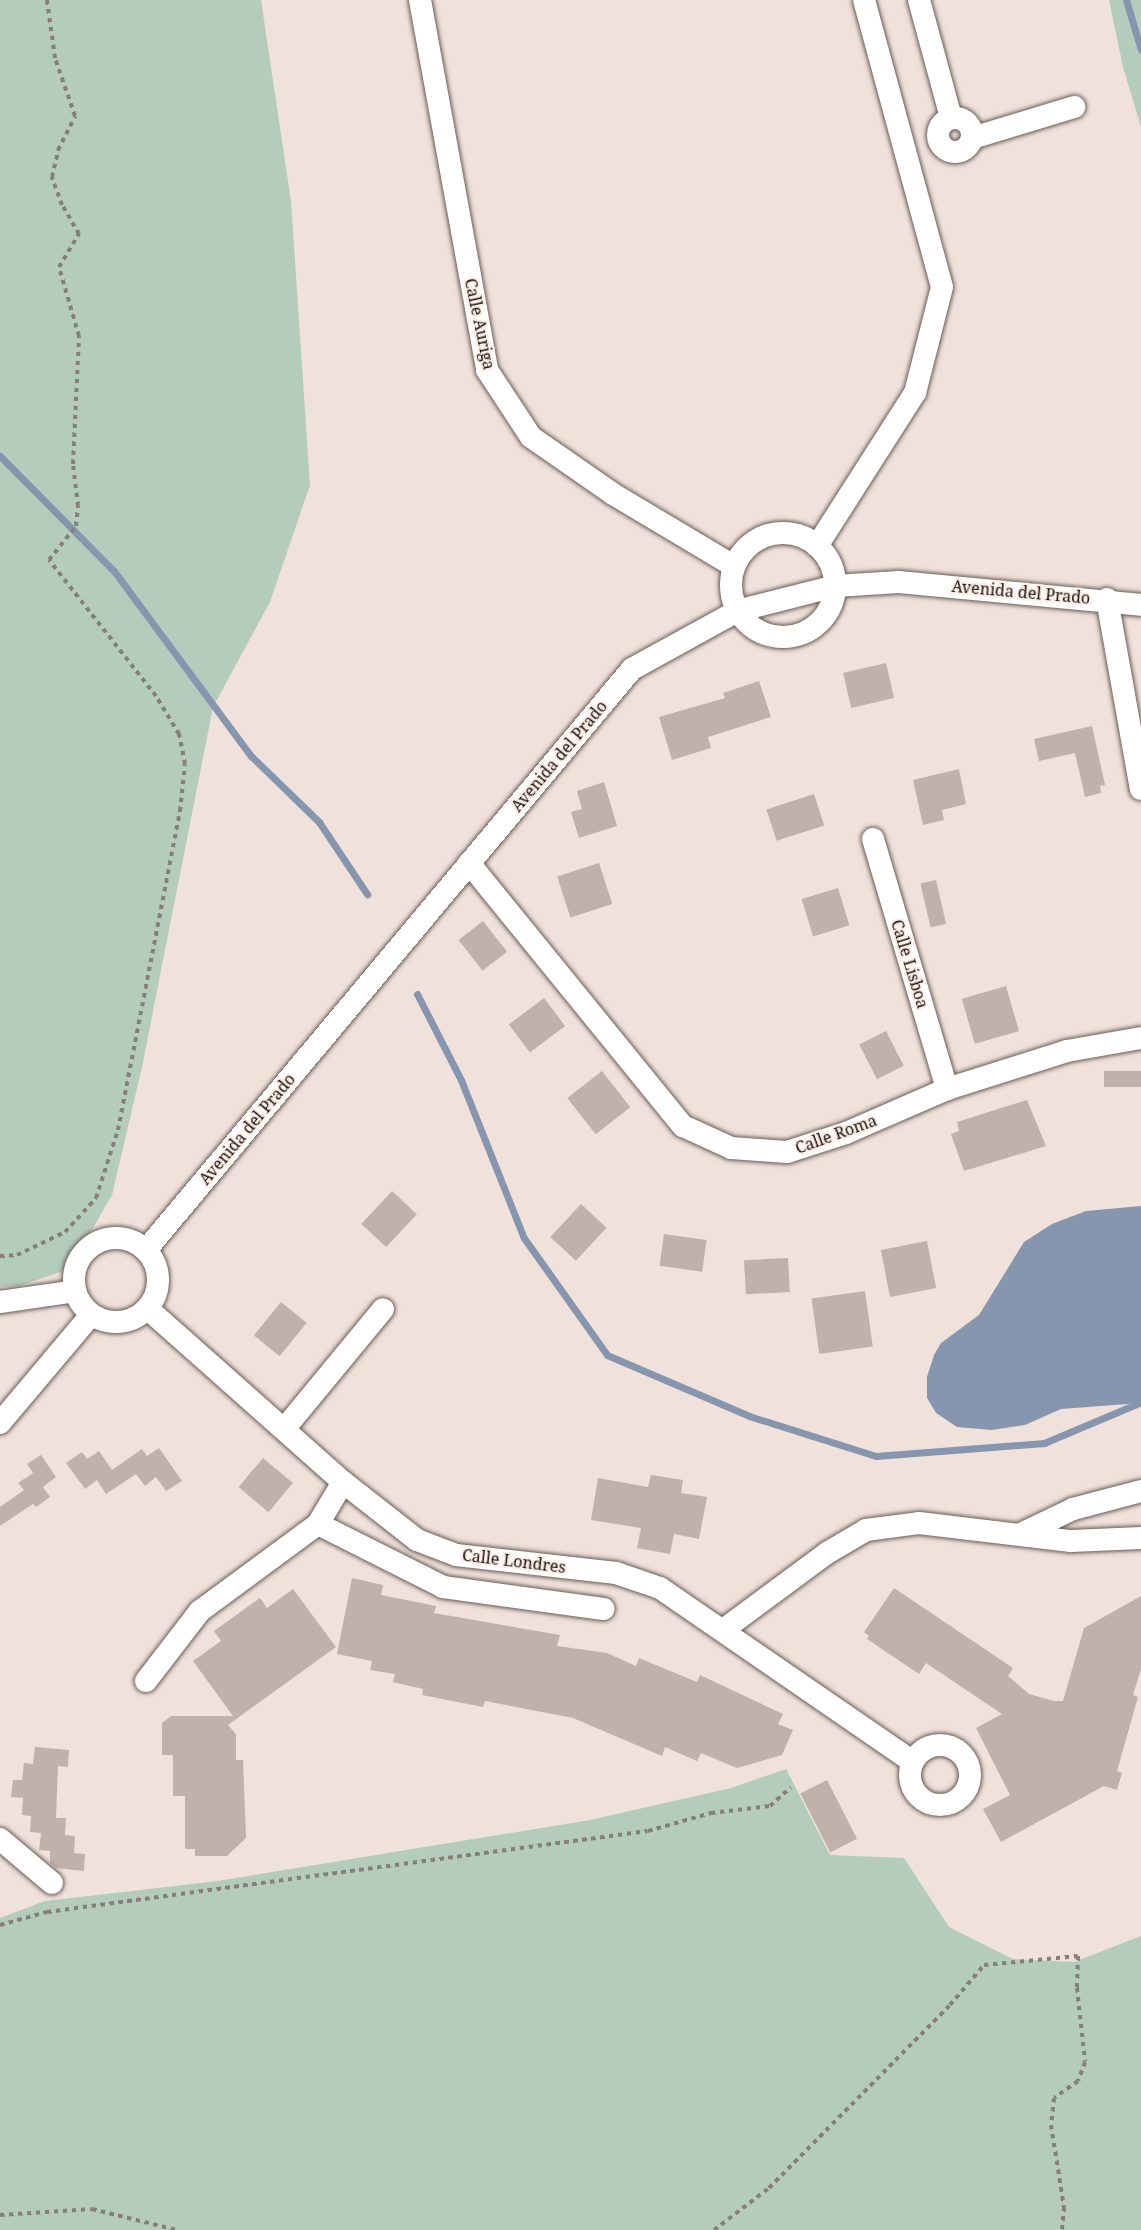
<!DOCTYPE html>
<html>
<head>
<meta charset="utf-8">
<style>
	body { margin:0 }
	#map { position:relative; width:1141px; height:2230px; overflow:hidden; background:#f0e1da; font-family:"Noto Serif",serif }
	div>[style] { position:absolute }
	.green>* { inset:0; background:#b4ccbc }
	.water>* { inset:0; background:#8596ae }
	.stream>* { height:7px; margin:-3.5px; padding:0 3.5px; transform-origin:3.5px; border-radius:3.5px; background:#8596ae }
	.building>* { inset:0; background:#c0b1aa; transform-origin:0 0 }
	.path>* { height:4px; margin-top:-2px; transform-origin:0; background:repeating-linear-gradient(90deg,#887e79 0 4.5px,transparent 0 9px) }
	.roads { filter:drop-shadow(0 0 2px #695c56) drop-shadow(0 0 2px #695c56) }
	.minor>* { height:22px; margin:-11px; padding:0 11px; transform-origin:11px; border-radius:11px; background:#fff }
	.minor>.ring { margin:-11px; padding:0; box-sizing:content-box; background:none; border:22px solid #fff; border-radius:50% }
	span { translate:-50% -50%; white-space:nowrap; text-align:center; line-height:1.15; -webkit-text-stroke:4.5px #fdeee7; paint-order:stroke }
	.street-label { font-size:16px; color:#16110f }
</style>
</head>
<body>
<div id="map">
	<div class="green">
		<div style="clip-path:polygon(0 0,261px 0,291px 201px,310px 485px,270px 602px,213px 707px,142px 1067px,112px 1195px,89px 1235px,61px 1272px,19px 1286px,0 1287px)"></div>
		<div style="clip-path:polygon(1109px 0,1141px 0,1141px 127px,1123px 67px)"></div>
		<div style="clip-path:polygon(786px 1769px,830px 1855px,904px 1858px,949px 1927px,1013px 1959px,1074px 1962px,1141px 1936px,1141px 2230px,0 2230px,0 1918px,45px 1901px,218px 1881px,590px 1820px,731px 1788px)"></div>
	</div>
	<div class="water">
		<div style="clip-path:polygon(1141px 1206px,1141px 1403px,1061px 1409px,1025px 1425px,992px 1430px,957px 1427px,936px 1413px,927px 1398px,927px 1377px,934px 1355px,941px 1343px,979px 1315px,1024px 1242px,1052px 1224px,1086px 1211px)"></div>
	</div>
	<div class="stream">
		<div style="left:1126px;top:0;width:52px;rotate:73.3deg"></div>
		<div style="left:0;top:456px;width:162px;rotate:45.3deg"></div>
		<div style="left:114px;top:571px;width:230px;rotate:53.5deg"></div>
		<div style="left:251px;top:756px;width:95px;rotate:44.1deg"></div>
		<div style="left:319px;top:822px;width:87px;rotate:56.3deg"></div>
		<div style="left:417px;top:994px;width:97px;rotate:62.9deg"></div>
		<div style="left:461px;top:1080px;width:170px;rotate:68.3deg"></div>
		<div style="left:524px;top:1238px;width:143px;rotate:54.6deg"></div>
		<div style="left:607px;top:1355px;width:155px;rotate:23.2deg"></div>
		<div style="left:749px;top:1416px;width:133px;rotate:17.5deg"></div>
		<div style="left:876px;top:1456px;width:169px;rotate:-4.4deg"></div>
		<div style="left:1044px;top:1443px;width:103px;rotate:-22.8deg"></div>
	</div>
	<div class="building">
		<div style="left:886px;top:663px;width:36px;height:44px;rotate:77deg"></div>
		<div style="clip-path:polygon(759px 681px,771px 717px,708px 737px,711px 748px,672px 760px,659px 717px,725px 698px,723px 693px)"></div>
		<div style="clip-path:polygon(1092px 726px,1105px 785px,1100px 786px,1101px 793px,1085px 797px,1075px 753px,1039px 761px,1034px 739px)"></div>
		<div style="clip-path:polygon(959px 769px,966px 804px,942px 810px,944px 820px,923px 825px,913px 780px)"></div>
		<div style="clip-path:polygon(604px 782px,617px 826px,579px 838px,571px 812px,582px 809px,577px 791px)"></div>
		<div style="left:814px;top:794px;width:33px;height:50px;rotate:72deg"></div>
		<div style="left:599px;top:863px;width:43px;height:44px;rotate:72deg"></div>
		<div style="left:936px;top:880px;width:45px;height:16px;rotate:77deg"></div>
		<div style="left:838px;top:888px;width:39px;height:38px;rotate:73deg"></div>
		<div style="left:483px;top:921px;width:39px;height:31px;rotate:52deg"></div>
		<div style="left:1006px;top:986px;width:47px;height:46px;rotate:74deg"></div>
		<div style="left:544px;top:998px;width:35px;height:44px;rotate:53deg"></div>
		<div style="left:886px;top:1031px;width:39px;height:30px;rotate:63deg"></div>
		<div style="left:602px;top:1071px;width:46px;height:44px;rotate:52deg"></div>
		<div style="left:1141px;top:1071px;width:16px;height:37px;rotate:90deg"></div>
		<div style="clip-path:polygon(1027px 1100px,1046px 1146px,964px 1171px,951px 1134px,959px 1131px,957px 1122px)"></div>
		<div style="left:392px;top:1191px;width:34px;height:45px;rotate:43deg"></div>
		<div style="left:581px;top:1204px;width:35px;height:45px;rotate:43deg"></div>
		<div style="left:664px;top:1234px;width:43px;height:32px;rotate:8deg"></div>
		<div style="left:927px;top:1241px;width:48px;height:47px;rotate:79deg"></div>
		<div style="left:788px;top:1258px;width:34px;height:44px;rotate:87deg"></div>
		<div style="left:865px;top:1291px;width:56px;height:54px;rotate:82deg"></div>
		<div style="left:281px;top:1302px;width:33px;height:43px;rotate:39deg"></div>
		<div style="clip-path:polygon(159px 1448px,182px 1481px,166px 1491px,156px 1477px,145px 1486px,136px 1474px,106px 1494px,97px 1480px,85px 1489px,66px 1463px,82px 1452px,87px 1459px,99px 1451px,112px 1470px,142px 1449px,147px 1456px)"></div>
		<div style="clip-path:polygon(41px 1455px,56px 1477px,43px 1487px,50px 1497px,36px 1507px,33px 1504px,0 1526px,0 1507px,24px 1490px,18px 1483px,33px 1473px,27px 1464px)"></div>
		<div style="left:263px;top:1458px;width:39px;height:38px;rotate:40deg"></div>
		<div style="clip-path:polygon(651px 1475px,683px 1480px,681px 1493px,707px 1497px,699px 1539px,674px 1534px,670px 1554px,637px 1548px,641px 1528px,591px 1520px,598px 1478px,648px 1487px)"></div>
		<div style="clip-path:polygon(352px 1578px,383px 1585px,381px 1595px,436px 1606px,434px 1613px,560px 1635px,557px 1646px,607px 1653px,636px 1666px,639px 1658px,697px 1682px,700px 1675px,783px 1714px,778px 1724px,793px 1730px,782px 1755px,737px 1768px,701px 1753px,697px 1761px,665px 1747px,662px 1756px,573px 1718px,485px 1701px,483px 1707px,422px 1695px,423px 1689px,393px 1682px,395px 1674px,370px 1670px,372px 1661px,337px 1654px)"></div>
		<div style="clip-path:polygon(894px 1588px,1013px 1668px,1008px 1676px,1029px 1694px,1054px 1701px,1063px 1701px,1084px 1628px,1141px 1596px,1141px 1669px,1133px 1695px,1138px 1697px,1117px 1771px,1122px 1773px,1117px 1790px,1104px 1786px,1001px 1842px,983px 1809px,1010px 1795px,976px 1728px,1002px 1714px,926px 1663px,919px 1674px,867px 1639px,869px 1636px,864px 1632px)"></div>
		<div style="clip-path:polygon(293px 1589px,336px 1647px,228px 1725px,236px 1734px,236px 1760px,243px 1760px,246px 1838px,227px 1856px,195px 1856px,195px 1849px,185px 1849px,185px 1796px,173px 1796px,173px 1755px,162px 1755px,162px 1723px,171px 1716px,233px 1716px,193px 1661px,221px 1641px,214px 1631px,260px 1598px,267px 1608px)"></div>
		<div style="clip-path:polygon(35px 1747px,69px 1750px,68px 1767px,58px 1766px,56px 1818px,66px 1818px,65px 1835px,75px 1836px,74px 1853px,85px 1854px,84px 1871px,56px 1868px,50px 1863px,50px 1851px,39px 1850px,41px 1833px,30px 1832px,31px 1816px,22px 1815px,23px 1798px,11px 1797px,13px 1780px,22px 1780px,24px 1763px,33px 1764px)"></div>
		<div style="left:827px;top:1780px;width:66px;height:30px;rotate:63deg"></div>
	</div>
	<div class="path">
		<div style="left:0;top:1256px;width:17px;rotate:-3deg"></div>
		<div style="left:17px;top:1255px;width:53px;rotate:-25.6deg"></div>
		<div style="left:65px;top:1232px;width:46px;rotate:-47.6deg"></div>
		<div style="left:96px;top:1198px;width:71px;rotate:-72.1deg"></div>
		<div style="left:118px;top:1130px;width:325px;rotate:-79deg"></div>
		<div style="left:180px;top:811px;width:47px;rotate:-83.9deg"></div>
		<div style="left:185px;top:764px;width:31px;rotate:-101deg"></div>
		<div style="left:179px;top:734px;width:44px;rotate:-121.2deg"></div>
		<div style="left:156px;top:696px;width:173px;rotate:-128.2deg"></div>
		<div style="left:49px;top:560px;width:43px;rotate:-51.5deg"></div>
		<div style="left:76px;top:526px;width:20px;rotate:-84deg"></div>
		<div style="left:78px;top:506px;width:42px;rotate:-96.8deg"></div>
		<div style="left:73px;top:464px;width:128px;rotate:-87.3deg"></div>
		<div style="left:79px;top:336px;width:72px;rotate:-106.2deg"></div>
		<div style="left:59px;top:267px;width:39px;rotate:-59deg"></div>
		<div style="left:79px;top:234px;width:34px;rotate:-120deg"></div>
		<div style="left:62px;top:205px;width:30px;rotate:-110deg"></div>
		<div style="left:52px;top:177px;width:28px;rotate:-77deg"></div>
		<div style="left:58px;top:150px;width:38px;rotate:-63deg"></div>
		<div style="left:75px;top:116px;width:61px;rotate:-109deg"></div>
		<div style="left:55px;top:58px;width:59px;rotate:-97.9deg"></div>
		<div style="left:0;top:1925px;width:49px;rotate:-15.5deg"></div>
		<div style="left:47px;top:1912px;width:606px;rotate:-7.68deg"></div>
		<div style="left:648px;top:1831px;width:66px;rotate:-15.9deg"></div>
		<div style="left:711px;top:1813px;width:59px;rotate:-6.8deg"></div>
		<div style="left:770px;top:1806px;width:28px;rotate:-42deg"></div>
		<div style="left:0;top:2215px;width:92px;rotate:-3.7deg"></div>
		<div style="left:92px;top:2209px;width:88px;rotate:13.9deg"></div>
		<div style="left:714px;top:2230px;width:69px;rotate:-37.4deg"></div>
		<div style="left:769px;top:2188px;width:257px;rotate:-45.3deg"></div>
		<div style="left:950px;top:2005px;width:52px;rotate:-49.6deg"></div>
		<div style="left:984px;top:1965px;width:94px;rotate:-5.5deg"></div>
		<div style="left:1078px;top:1956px;width:32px;rotate:92deg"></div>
		<div style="left:1077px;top:1988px;width:74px;rotate:83.8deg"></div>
		<div style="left:1085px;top:2062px;width:20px;rotate:110deg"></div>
		<div style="left:1078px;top:2081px;width:29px;rotate:145deg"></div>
		<div style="left:1054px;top:2098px;width:27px;rotate:96deg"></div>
		<div style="left:1051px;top:2125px;width:83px;rotate:81deg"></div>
		<div style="left:1064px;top:2207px;width:23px;rotate:95deg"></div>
	</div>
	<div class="roads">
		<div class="minor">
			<div style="left:420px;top:0;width:376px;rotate:79.7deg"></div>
			<div style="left:487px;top:370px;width:80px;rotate:56.7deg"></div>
			<div style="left:531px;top:437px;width:100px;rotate:34.8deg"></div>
			<div style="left:613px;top:494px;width:141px;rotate:30.8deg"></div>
			<div style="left:919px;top:0;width:122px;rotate:74.8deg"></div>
			<div class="ring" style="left:938px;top:118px;width:12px;height:12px"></div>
			<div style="left:972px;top:138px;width:107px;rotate:-16.9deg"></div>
			<div class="ring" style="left:731px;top:533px;width:82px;height:82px"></div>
			<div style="left:817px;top:546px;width:182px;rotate:-57.4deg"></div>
			<div style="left:915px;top:393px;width:109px;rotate:-75.7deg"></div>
			<div style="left:942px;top:287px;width:297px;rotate:-105.2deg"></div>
			<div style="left:1107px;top:599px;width:193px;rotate:79.9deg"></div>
			<div style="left:873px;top:839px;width:261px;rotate:73.5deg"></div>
			<div style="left:469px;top:863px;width:339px;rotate:50.9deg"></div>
			<div style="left:683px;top:1126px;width:53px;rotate:24.6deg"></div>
			<div style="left:731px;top:1148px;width:56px;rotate:4.1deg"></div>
			<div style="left:787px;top:1152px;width:62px;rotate:-17.9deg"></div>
			<div style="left:846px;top:1133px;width:110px;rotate:-23.5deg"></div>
			<div style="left:947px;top:1089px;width:126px;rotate:-17.6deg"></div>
			<div style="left:1067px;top:1051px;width:75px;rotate:-10deg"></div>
			<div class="ring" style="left:74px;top:1238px;width:62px;height:62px"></div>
			<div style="left:146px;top:1250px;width:757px;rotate:-50.09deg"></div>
			<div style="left:632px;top:669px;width:120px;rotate:-28.9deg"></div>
			<div style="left:737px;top:611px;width:101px;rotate:-14.3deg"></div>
			<div style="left:835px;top:586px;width:64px;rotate:-3.6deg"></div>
			<div style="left:899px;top:582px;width:243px;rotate:5.4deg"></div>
			<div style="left:0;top:1302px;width:76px;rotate:-8.3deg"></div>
			<div style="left:148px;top:1309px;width:261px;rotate:41.6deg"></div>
			<div style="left:343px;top:1482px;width:94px;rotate:38.1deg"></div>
			<div style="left:417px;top:1540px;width:42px;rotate:21deg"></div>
			<div style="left:456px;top:1555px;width:161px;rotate:6.4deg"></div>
			<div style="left:616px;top:1573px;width:46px;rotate:18.8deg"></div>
			<div style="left:660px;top:1588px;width:306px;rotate:34.5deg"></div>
			<div style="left:0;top:1423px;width:141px;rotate:-49.9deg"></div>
			<div style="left:285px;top:1428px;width:154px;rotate:-50.5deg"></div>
			<div style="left:318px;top:1524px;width:49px;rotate:-59.2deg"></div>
			<div style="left:1021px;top:1534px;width:58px;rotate:-25.7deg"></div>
			<div style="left:1073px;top:1509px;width:70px;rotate:-14.8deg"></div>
			<div style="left:723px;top:1630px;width:129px;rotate:-36.5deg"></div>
			<div style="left:827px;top:1553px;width:45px;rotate:-30.5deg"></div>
			<div style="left:866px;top:1530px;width:53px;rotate:-7.5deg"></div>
			<div style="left:919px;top:1523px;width:153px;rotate:6.8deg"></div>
			<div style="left:1071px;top:1541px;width:70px;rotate:-2.5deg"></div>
			<div style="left:146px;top:1681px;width:88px;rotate:-52.4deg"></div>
			<div style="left:200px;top:1611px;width:147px;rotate:-36.4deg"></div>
			<div style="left:318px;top:1524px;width:140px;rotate:26.7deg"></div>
			<div style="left:443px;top:1587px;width:162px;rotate:7.8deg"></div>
			<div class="ring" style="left:910px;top:1745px;width:38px;height:38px"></div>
			<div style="left:0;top:1839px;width:68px;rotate:40.2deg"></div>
		</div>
	</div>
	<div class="street-label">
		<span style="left:480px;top:324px;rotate:78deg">Calle Auriga</span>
		<span style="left:1021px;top:592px;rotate:5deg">Avenida del Prado</span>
		<span style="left:559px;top:756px;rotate:-50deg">Avenida del Prado</span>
		<span style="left:910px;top:964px;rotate:73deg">Calle Lisboa</span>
		<span style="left:247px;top:1129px;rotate:-50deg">Avenida del Prado</span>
		<span style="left:836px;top:1134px;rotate:-20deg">Calle Roma</span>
		<span style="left:514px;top:1561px;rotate:7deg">Calle Londres</span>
	</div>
</div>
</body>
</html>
